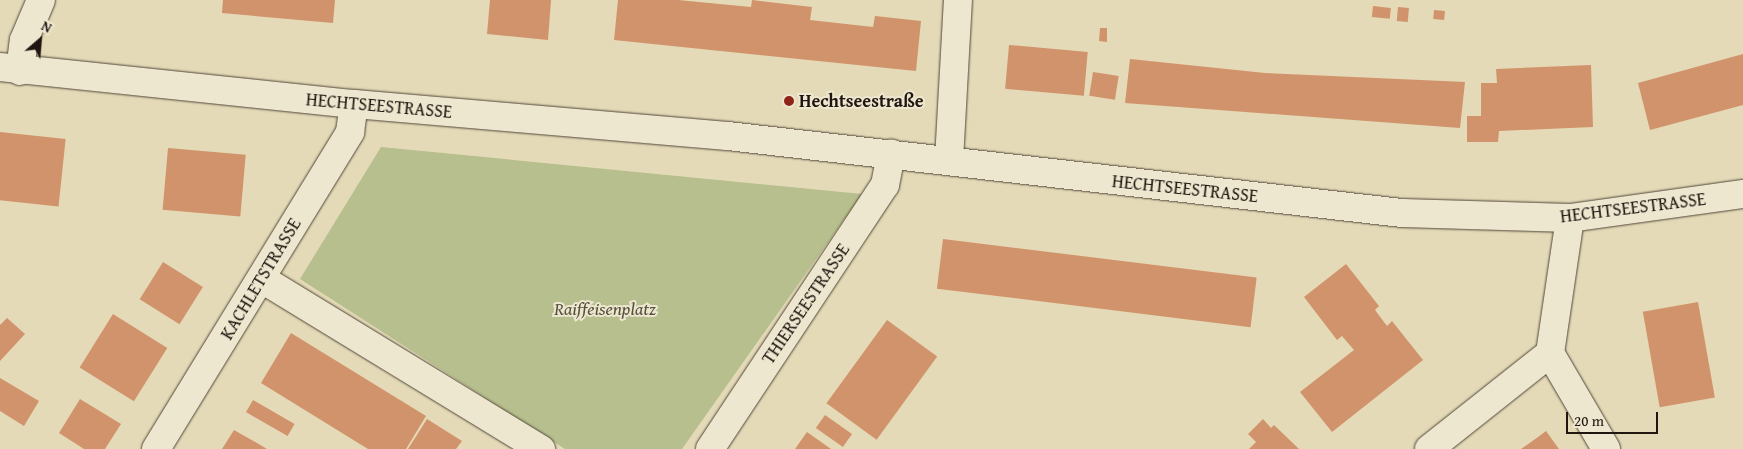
<!DOCTYPE html>
<html>
<head>
<meta charset="utf-8">
<style>
	body { margin:0 }
	#map { position:relative; width:1743px; height:449px; overflow:hidden; background:#e4dab7; font-family:"Gentium Book Plus",serif }
	div>[style] { position:absolute }
	.green>* { inset:0; background:#b6bf8d }
	.building>* { inset:0; background:#d1936b; transform-origin:0 0 }
	.roads { filter:drop-shadow(0 0 1px #52463a) drop-shadow(0 0 1px #52463a) }
	.minor>* { height:28px; margin:-14px; padding:0 14px; transform-origin:14px; border-radius:14px; background:#ede7d0 }
	.tertiary>* { height:28px; margin:-14px; padding:0 14px; transform-origin:14px; border-radius:14px; background:#ede7d0 }
	.dots>* { width:14px; height:14px; translate:-50% -50%; box-sizing:border-box; border:2px solid #ede7d0; border-radius:50% }
	span { translate:-50% -50%; white-space:nowrap; text-align:center; line-height:1.15; -webkit-text-stroke:4px #ede7d0; paint-order:stroke }
	.poi-label { font-size:18px; color:#211510; font-weight:700 }
	.left { translate:0 -50%; text-align:left }
	.street-label { font-size:18px; color:#211510 }
	.park-label { font-size:18px; color:#55503c; font-style:italic }
	.north { position:absolute; left:15px; top:15px; width:50px; height:50px; -webkit-text-stroke:4px #ede7d0; paint-order:stroke; rotate:27deg; font-size:14px; font-weight:700; line-height:20px; text-align:center; color:#211510 }
	.north::after { content:''; display:block; margin:auto; width:18px; height:22px; background:#211510; clip-path:polygon(50% 0,100% 100%,50% 72%,0 100%) }
	.scale { position:absolute; left:1566px; top:412px; width:92px; height:22px; box-sizing:border-box; border:2px solid #211510; border-top:0; padding-left:6px; font-size:15px; line-height:18px; white-space:nowrap; color:#211510; -webkit-text-stroke:4px #ede7d0; paint-order:stroke }
</style>
</head>
<body>
<div id="map">
	<div class="green">
		<div style="clip-path:polygon(381px 147px,862px 194px,682px 449px,565px 449px,300px 279px)"></div>
	</div>
	<div class="building">
		<div style="clip-path:polygon(223px 0,335px 0,333px 23px,222px 13px)"></div>
		<div style="clip-path:polygon(490px 0,551px 0,548px 40px,487px 34px)"></div>
		<div style="clip-path:polygon(618px 0,678px 0,751px 7px,752px 0,812px 7px,810px 20px,873px 27px,875px 16px,921px 21px,916px 71px,614px 40px)"></div>
		<div style="left:1373px;top:6px;width:18px;height:11px;rotate:6deg"></div>
		<div style="left:1398px;top:7px;width:11px;height:14px;rotate:5deg"></div>
		<div style="left:1434px;top:10px;width:11px;height:9px;rotate:5deg"></div>
		<div style="clip-path:polygon(1100px 28px,1107px 28px,1107px 42px,1099px 41px)"></div>
		<div style="left:1009px;top:45px;width:79px;height:44px;rotate:5deg"></div>
		<div style="clip-path:polygon(1743px 54px,1743px 105px,1650px 130px,1638px 83px)"></div>
		<div style="clip-path:polygon(1130px 59px,1265px 73px,1465px 82px,1460px 128px,1125px 103px)"></div>
		<div style="clip-path:polygon(1591px 65px,1593px 127px,1499px 131px,1498px 142px,1467px 142px,1467px 116px,1481px 116px,1481px 83px,1497px 83px,1496px 69px)"></div>
		<div style="left:1093px;top:72px;width:26px;height:24px;rotate:9deg"></div>
		<div style="left:0;top:132px;width:66px;height:68px;rotate:6deg"></div>
		<div style="left:168px;top:148px;width:78px;height:62px;rotate:5deg"></div>
		<div style="left:943px;top:239px;width:316px;height:50px;rotate:7deg"></div>
		<div style="left:163px;top:262px;width:47px;height:44px;rotate:32deg"></div>
		<div style="clip-path:polygon(1346px 264px,1379px 306px,1375px 310px,1387px 326px,1392px 321px,1423px 360px,1332px 432px,1300px 392px,1354px 350px,1342px 336px,1337px 340px,1304px 297px)"></div>
		<div style="left:1698px;top:302px;width:97px;height:56px;rotate:80deg"></div>
		<div style="left:113px;top:314px;width:64px;height:63px;rotate:32deg"></div>
		<div style="clip-path:polygon(7px 318px,25px 334px,0 361px,0 325px)"></div>
		<div style="left:887px;top:320px;width:62px;height:103px;rotate:36deg"></div>
		<div style="clip-path:polygon(291px 333px,426px 416px,406px 449px,368px 449px,261px 383px)"></div>
		<div style="clip-path:polygon(0 378px,39px 401px,24px 426px,0 411px)"></div>
		<div style="clip-path:polygon(80px 399px,121px 424px,105px 449px,84px 449px,59px 433px)"></div>
		<div style="left:253px;top:400px;width:48px;height:14px;rotate:30deg"></div>
		<div style="left:825px;top:415px;width:33px;height:16px;rotate:35deg"></div>
		<div style="clip-path:polygon(427px 419px,462px 441px,456px 449px,408px 449px)"></div>
		<div style="clip-path:polygon(1263px 419px,1271px 428px,1274px 425px,1299px 449px,1249px 449px,1256px 442px,1248px 434px)"></div>
		<div style="clip-path:polygon(234px 430px,257px 443px,267px 449px,222px 449px)"></div>
		<div style="clip-path:polygon(1546px 431px,1559px 449px,1521px 449px,1538px 437px)"></div>
		<div style="clip-path:polygon(807px 432px,831px 449px,795px 449px)"></div>
	</div>
	<div class="roads">
		<div class="minor">
			<div style="left:20px;top:71px;width:31px;rotate:-83deg"></div>
			<div style="left:24px;top:40px;width:43px;rotate:-67deg"></div>
			<div style="left:949px;top:160px;width:160px;rotate:-86.8deg"></div>
			<div style="left:1570px;top:218px;width:136px;rotate:98.4deg"></div>
			<div style="left:1550px;top:353px;width:111px;rotate:59.7deg"></div>
			<div style="left:262px;top:279px;width:327px;rotate:31.4deg"></div>
			<div style="left:156px;top:449px;width:372px;rotate:-58.5deg"></div>
			<div style="left:350px;top:132px;width:28px;rotate:-82deg"></div>
			<div style="left:710px;top:449px;width:317px;rotate:-56.5deg"></div>
			<div style="left:885px;top:185px;width:32px;rotate:-79deg"></div>
			<div style="left:1429px;top:449px;width:154px;rotate:-38.4deg"></div>
		</div>
		<div class="tertiary">
			<div style="left:0;top:67px;width:356px;rotate:6deg"></div>
			<div style="left:354px;top:104px;width:375px;rotate:4.9deg"></div>
			<div style="left:728px;top:136px;width:678px;rotate:6.52deg"></div>
			<div style="left:1402px;top:213px;width:168px;rotate:1.7deg"></div>
			<div style="left:1570px;top:218px;width:175px;rotate:-7.9deg"></div>
		</div>
	</div>
	<div class="dots">
		<div style="left:789px;top:101px;background:#8f2418"></div>
	</div>
	<div class="poi-label">
		<span class="left" style="left:799px;top:101px">Hechtseestraße</span>
	</div>
	<div class="street-label">
		<span style="left:379px;top:106px;rotate:5deg">HECHTSEESTRASSE</span>
		<span style="left:1185px;top:189px;rotate:6deg">HECHTSEESTRASSE</span>
		<span style="left:1633px;top:208px;rotate:-7deg">HECHTSEESTRASSE</span>
		<span style="left:261px;top:279px;rotate:-59deg">KACHLETSTRASSE</span>
		<span style="left:806px;top:304px;rotate:-56deg">THIERSEESTRASSE</span>
	</div>
	<div class="park-label">
		<span style="left:605px;top:309px">Raiffeisenplatz</span>
	</div>
	<div class="north">N</div>
	<div class="scale">20 m</div>
</div>
</body>
</html>
